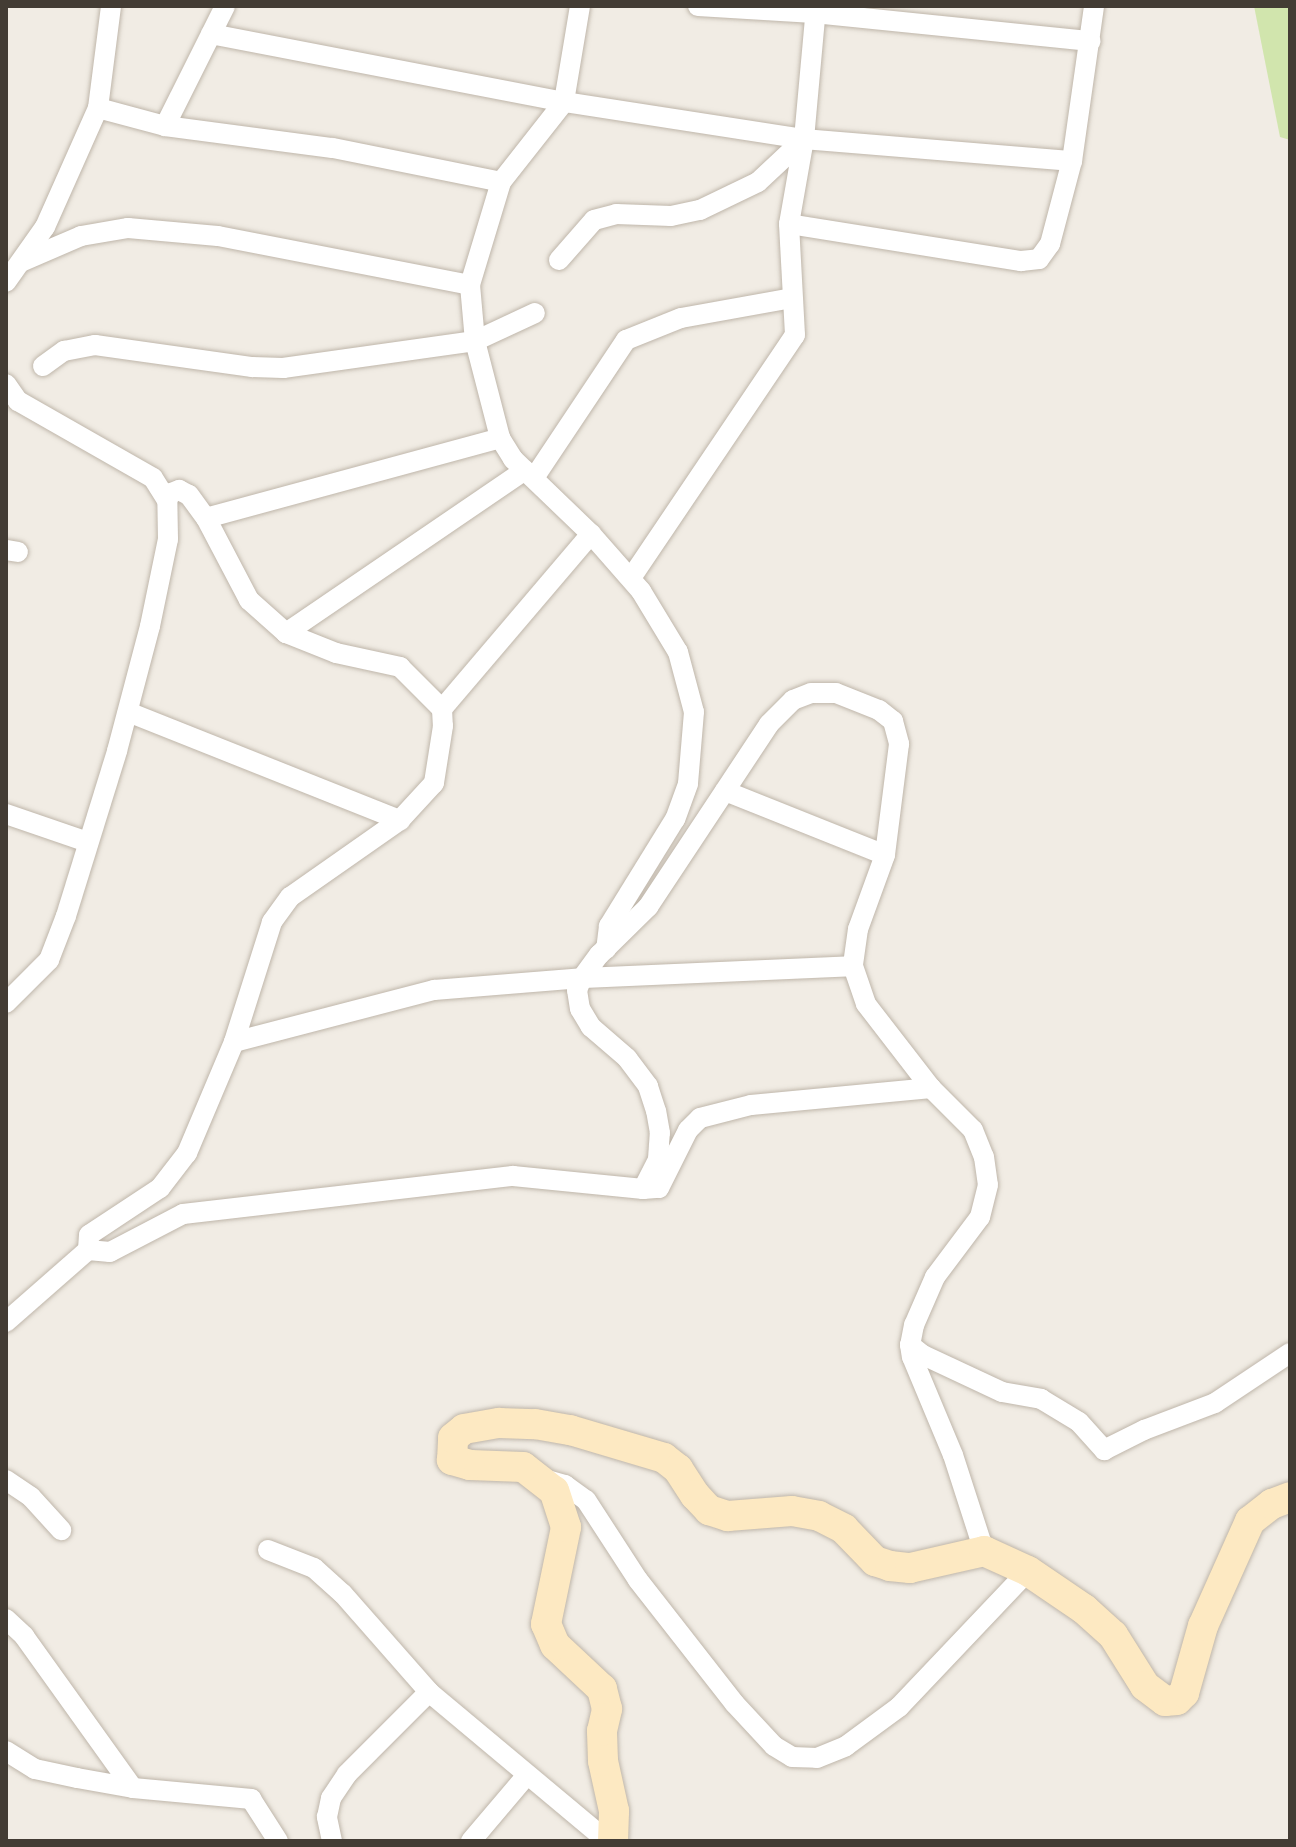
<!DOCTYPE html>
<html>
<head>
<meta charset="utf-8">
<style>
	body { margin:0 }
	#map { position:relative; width:1296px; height:1847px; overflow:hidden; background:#f1ece4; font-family:"Fira Sans",sans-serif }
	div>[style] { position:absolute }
	.green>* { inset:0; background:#d1e5ad }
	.roads { filter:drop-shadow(0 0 2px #bfb6aa) drop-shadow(0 0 2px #bfb6aa) }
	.street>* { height:20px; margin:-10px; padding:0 10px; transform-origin:10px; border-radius:10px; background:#fff }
	.secondary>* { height:30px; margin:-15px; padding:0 15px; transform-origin:15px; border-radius:15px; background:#fde9c2 }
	span { translate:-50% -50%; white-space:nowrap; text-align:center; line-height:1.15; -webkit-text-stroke:6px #fff; paint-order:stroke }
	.frame { position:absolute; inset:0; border:8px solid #433c34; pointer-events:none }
</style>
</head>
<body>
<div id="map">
	<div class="green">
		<div style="clip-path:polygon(1254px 6px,1290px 6px,1290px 140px,1280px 137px)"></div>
	</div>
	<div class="roads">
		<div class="street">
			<div style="left:580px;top:6px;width:97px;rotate:99.5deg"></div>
			<div style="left:564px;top:102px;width:102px;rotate:128.2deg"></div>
			<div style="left:501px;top:182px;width:108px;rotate:106.8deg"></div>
			<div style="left:470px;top:285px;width:56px;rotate:84.9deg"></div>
			<div style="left:475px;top:341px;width:100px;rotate:75.5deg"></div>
			<div style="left:500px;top:438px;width:25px;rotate:58deg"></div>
			<div style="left:513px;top:459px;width:108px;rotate:43.9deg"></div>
			<div style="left:591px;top:534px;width:76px;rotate:48.7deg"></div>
			<div style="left:641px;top:591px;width:71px;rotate:58.8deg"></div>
			<div style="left:678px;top:652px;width:62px;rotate:75.1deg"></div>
			<div style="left:694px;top:712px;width:72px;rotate:94.8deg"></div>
			<div style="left:688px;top:784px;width:37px;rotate:110deg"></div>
			<div style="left:675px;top:819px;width:126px;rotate:121.7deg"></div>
			<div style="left:609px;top:926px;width:23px;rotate:97deg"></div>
			<div style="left:698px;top:6px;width:116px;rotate:3.5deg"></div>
			<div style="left:814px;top:13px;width:278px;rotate:5.8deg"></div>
			<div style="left:211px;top:34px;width:359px;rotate:10.9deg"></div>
			<div style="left:564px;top:102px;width:243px;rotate:8.8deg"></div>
			<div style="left:804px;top:139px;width:269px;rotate:4.7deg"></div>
			<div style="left:98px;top:108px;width:69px;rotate:15deg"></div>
			<div style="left:165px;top:126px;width:169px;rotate:7.5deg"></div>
			<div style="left:333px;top:148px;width:171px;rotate:11.4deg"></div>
			<div style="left:165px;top:126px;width:134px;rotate:-63.4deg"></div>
			<div style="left:789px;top:224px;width:235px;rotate:9.1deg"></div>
			<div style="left:1021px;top:261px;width:18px;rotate:-6deg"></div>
			<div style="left:1039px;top:259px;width:19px;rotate:-54deg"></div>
			<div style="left:1050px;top:244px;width:86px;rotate:-75.2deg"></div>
			<div style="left:1072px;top:161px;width:157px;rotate:-81.9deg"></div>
			<div style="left:559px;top:260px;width:53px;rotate:-48.8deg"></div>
			<div style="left:594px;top:220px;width:23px;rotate:-15deg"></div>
			<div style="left:616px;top:214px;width:55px;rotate:2.1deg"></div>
			<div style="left:671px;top:216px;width:30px;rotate:-12deg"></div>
			<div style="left:700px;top:210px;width:64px;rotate:-25.8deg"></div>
			<div style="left:758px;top:182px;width:63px;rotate:-43.1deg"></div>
			<div style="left:23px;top:261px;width:63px;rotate:-23.3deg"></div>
			<div style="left:81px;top:236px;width:48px;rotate:-9.7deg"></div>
			<div style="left:128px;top:228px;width:90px;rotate:5.1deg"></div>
			<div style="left:218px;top:236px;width:257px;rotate:11deg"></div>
			<div style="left:6px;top:282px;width:67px;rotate:-54.7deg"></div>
			<div style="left:45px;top:227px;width:130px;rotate:-66deg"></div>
			<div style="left:98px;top:108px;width:103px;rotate:-82.7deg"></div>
			<div style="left:43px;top:366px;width:26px;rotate:-36deg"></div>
			<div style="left:64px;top:351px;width:32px;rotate:-11deg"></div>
			<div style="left:95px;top:345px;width:159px;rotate:8deg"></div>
			<div style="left:252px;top:367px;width:31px;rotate:2deg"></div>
			<div style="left:283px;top:368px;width:194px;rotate:-8deg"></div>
			<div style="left:475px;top:341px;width:66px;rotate:-25deg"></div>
			<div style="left:6px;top:384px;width:21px;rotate:55deg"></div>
			<div style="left:18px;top:401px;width:155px;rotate:29.7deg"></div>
			<div style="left:153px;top:478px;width:26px;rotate:58deg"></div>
			<div style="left:534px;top:478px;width:166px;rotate:-56.3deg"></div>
			<div style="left:626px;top:340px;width:59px;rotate:-21.8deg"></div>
			<div style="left:681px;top:318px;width:113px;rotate:-10.2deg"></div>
			<div style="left:206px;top:518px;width:305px;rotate:-15.2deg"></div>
			<div style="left:6px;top:550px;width:12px;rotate:9deg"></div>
			<div style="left:631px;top:578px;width:293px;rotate:-56deg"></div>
			<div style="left:795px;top:335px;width:111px;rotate:-93.1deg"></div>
			<div style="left:789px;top:224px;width:86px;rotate:-80deg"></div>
			<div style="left:804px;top:139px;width:134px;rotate:-84.8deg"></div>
			<div style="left:286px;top:633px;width:289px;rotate:-34.3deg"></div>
			<div style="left:442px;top:709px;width:230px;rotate:-49.6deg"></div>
			<div style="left:128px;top:712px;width:293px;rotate:21.7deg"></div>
			<div style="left:725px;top:791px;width:172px;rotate:21.8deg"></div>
			<div style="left:6px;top:814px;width:87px;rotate:18.9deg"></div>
			<div style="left:6px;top:1003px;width:61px;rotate:-45deg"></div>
			<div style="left:49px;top:960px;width:47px;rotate:-68.9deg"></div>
			<div style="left:66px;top:916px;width:173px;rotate:-72.8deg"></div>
			<div style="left:117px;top:751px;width:129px;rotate:-75.2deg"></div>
			<div style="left:150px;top:626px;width:89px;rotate:-78.3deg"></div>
			<div style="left:168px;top:539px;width:39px;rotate:-91deg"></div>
			<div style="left:167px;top:500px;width:8px;rotate:-60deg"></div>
			<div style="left:171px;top:493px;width:9px;rotate:-21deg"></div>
			<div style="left:179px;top:490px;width:11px;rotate:27deg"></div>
			<div style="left:189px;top:495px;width:29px;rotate:54deg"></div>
			<div style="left:206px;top:518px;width:93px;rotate:62.3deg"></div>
			<div style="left:249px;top:600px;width:50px;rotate:41.7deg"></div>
			<div style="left:286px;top:633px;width:54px;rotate:21.8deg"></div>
			<div style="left:336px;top:653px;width:66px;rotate:12.3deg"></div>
			<div style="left:400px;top:667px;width:59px;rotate:45deg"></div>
			<div style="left:442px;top:709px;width:17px;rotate:87deg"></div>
			<div style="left:443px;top:726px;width:58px;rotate:99deg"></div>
			<div style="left:434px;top:783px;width:50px;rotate:132.6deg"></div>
			<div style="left:400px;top:820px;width:134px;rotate:145deg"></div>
			<div style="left:290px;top:897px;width:31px;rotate:126deg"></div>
			<div style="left:272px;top:922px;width:126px;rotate:107.6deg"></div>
			<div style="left:234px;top:1042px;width:121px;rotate:112.9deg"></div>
			<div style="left:187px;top:1153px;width:44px;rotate:127.6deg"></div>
			<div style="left:160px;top:1188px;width:85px;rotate:146.5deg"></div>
			<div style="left:89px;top:1235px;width:15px;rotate:94deg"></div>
			<div style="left:88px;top:1250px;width:22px;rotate:5deg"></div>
			<div style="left:110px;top:1252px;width:82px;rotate:-27.5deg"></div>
			<div style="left:183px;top:1214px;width:332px;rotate:-6.6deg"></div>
			<div style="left:513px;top:1176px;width:131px;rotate:5.7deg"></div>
			<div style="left:643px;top:1189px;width:34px;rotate:-63deg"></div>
			<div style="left:658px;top:1159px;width:26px;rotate:-86deg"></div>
			<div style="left:660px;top:1133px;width:22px;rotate:-100deg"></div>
			<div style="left:656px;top:1111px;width:26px;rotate:-108deg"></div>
			<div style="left:648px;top:1086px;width:35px;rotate:-127deg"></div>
			<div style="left:627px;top:1058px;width:48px;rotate:-139.3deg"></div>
			<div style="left:591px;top:1027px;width:21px;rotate:-121deg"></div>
			<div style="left:580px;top:1009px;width:19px;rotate:-99deg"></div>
			<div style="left:577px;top:990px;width:13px;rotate:-67deg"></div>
			<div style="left:582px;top:978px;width:29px;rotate:-54deg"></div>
			<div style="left:599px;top:955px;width:69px;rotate:-44.4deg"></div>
			<div style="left:648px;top:907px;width:219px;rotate:-56.5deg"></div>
			<div style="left:769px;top:724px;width:34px;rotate:-45deg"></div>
			<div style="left:793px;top:700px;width:19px;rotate:-21deg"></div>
			<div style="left:811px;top:693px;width:25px"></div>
			<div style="left:836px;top:693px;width:46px;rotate:21.6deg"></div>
			<div style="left:879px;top:710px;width:18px;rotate:38deg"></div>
			<div style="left:893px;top:721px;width:24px;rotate:75deg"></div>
			<div style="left:899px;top:744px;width:112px;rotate:97.2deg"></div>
			<div style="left:885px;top:855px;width:79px;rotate:110deg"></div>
			<div style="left:858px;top:929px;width:37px;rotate:98deg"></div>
			<div style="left:853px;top:966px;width:40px;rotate:71.1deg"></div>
			<div style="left:866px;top:1004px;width:106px;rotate:52.3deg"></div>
			<div style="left:931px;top:1088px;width:59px;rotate:45deg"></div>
			<div style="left:973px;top:1130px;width:29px;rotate:68deg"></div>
			<div style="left:984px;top:1157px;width:28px;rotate:82deg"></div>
			<div style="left:988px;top:1185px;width:33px;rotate:104deg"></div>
			<div style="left:980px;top:1217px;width:75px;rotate:126.9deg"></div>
			<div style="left:935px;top:1277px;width:52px;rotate:113.6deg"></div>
			<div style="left:914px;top:1325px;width:20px;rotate:101deg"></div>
			<div style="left:910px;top:1345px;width:12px;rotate:81deg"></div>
			<div style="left:912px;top:1357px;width:106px;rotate:67.3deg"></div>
			<div style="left:953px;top:1455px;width:101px;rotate:72.1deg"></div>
			<div style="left:234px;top:1042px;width:207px;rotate:-14.6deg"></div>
			<div style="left:434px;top:990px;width:148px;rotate:-4.6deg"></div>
			<div style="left:582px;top:978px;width:271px;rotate:-2.5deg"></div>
			<div style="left:643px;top:1189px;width:16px;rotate:-4deg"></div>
			<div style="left:659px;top:1188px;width:65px;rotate:-63.4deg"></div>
			<div style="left:688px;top:1130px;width:17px;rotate:-45deg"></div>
			<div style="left:700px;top:1118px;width:53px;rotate:-14.3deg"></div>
			<div style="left:751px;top:1105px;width:181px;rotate:-5.4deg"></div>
			<div style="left:6px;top:1322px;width:109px;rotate:-41.3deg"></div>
			<div style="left:910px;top:1345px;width:16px;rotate:38deg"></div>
			<div style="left:923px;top:1355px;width:87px;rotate:25.1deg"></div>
			<div style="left:1002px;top:1392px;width:40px;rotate:10deg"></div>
			<div style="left:1041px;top:1399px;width:44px;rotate:31.2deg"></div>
			<div style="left:1079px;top:1422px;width:38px;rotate:48deg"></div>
			<div style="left:1104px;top:1450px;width:45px;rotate:-26.6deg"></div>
			<div style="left:1144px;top:1430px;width:76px;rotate:-20.8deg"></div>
			<div style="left:1215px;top:1403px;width:90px;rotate:-33.7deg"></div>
			<div style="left:544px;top:1479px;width:22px;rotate:16deg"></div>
			<div style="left:565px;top:1485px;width:26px;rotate:36deg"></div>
			<div style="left:586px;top:1500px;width:95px;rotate:57deg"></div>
			<div style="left:638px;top:1580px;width:157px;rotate:52deg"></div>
			<div style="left:735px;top:1704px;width:57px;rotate:47.1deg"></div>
			<div style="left:774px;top:1746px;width:21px;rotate:31deg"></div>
			<div style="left:792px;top:1757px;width:25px;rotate:2deg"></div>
			<div style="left:817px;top:1758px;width:31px;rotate:-22deg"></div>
			<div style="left:846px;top:1746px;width:66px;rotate:-36.3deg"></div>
			<div style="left:899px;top:1707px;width:187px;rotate:-46.5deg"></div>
			<div style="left:6px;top:1480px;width:30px;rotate:34deg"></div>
			<div style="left:31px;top:1497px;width:45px;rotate:47.7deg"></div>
			<div style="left:268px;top:1550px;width:49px;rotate:21.4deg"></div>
			<div style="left:314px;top:1568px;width:39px;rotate:42deg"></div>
			<div style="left:343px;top:1594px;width:130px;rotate:48.7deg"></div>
			<div style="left:429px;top:1692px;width:232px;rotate:39.9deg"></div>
			<div style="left:6px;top:1619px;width:25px;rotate:43deg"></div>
			<div style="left:24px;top:1636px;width:187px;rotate:54.4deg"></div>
			<div style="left:6px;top:1751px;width:34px;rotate:32deg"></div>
			<div style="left:35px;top:1769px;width:43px;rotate:12.1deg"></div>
			<div style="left:77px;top:1778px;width:57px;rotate:10.1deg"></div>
			<div style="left:133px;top:1788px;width:119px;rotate:5.3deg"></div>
			<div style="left:251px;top:1799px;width:50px;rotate:57.3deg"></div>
			<div style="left:332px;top:1841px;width:25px;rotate:-102deg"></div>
			<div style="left:327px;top:1817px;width:19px;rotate:-78deg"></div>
			<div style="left:331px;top:1798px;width:29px;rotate:-56deg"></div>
			<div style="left:347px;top:1774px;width:116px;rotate:-45deg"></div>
			<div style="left:471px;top:1841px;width:87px;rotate:-49.7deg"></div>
		</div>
		<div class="secondary">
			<div style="left:613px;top:1841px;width:30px;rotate:-88deg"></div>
			<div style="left:614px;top:1811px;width:51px;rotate:-102.4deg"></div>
			<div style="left:603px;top:1761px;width:30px;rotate:-92deg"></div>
			<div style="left:602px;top:1731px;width:23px;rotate:-77deg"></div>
			<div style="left:607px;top:1709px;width:21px;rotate:-104deg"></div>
			<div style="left:602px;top:1689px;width:64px;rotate:-136.9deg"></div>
			<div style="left:555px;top:1645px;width:23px;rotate:-113deg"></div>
			<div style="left:546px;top:1624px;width:99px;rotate:-78.3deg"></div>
			<div style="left:566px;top:1527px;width:38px;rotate:-108deg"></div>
			<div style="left:554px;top:1491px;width:39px;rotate:-142deg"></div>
			<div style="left:523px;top:1467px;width:53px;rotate:-177.8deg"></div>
			<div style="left:470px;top:1465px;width:19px;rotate:-164deg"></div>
			<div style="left:452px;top:1460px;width:22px;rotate:-87deg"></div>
			<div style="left:453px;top:1438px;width:14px;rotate:-39deg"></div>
			<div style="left:464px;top:1429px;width:36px;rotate:-10deg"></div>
			<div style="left:499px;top:1423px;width:36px;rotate:2deg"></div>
			<div style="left:535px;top:1424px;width:36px;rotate:10deg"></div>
			<div style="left:570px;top:1430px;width:98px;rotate:16.6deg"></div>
			<div style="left:664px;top:1458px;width:18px;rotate:38deg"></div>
			<div style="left:678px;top:1469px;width:31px;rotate:57deg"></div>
			<div style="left:695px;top:1495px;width:21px;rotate:47deg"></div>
			<div style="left:709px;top:1510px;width:20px;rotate:18deg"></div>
			<div style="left:728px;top:1516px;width:64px;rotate:-4.5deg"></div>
			<div style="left:792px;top:1511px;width:27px;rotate:10deg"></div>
			<div style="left:819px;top:1516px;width:28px;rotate:27deg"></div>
			<div style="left:844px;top:1529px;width:45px;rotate:45.9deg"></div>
			<div style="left:875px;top:1561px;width:16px;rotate:18deg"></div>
			<div style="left:890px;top:1566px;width:20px;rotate:6deg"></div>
			<div style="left:910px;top:1568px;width:76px;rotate:-12.9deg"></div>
			<div style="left:984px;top:1551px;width:48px;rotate:24.4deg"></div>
			<div style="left:1028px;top:1571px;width:68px;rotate:34.2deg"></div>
			<div style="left:1084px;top:1609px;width:39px;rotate:42deg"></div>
			<div style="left:1113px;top:1635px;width:60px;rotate:57.9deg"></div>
			<div style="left:1145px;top:1686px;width:25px;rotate:37deg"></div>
			<div style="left:1165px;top:1701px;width:12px;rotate:-5deg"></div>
			<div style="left:1177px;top:1700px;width:10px;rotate:-45deg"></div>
			<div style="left:1184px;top:1693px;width:70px;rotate:-74.2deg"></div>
			<div style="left:1203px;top:1626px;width:115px;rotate:-65.9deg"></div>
			<div style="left:1250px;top:1521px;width:28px;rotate:-38deg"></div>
			<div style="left:1272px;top:1504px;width:19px;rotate:-21deg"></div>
		</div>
	</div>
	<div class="frame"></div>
</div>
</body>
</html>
